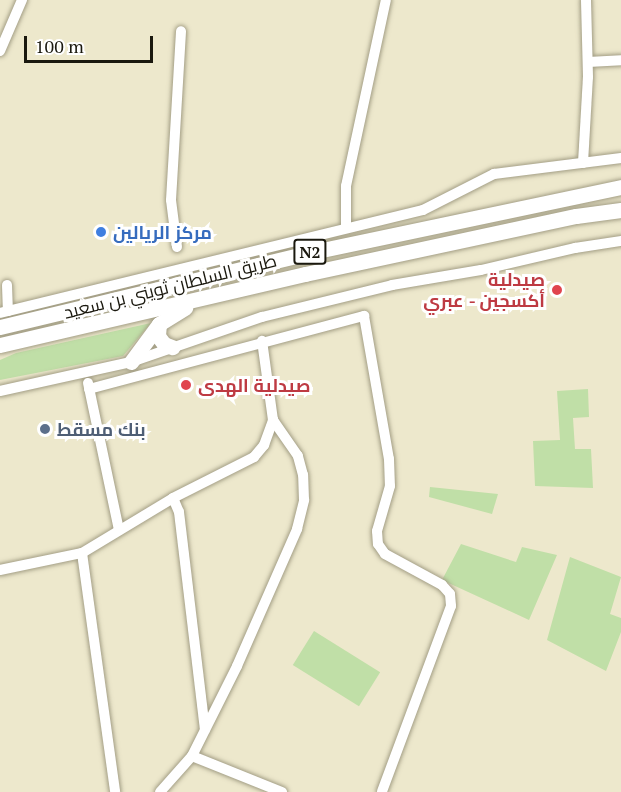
<!DOCTYPE html>
<html>
<head>
<meta charset="utf-8">
<style>
	body { margin:0 }
	#map { position:relative; width:621px; height:792px; overflow:hidden; background:#ede8cc; font-family:"PT Serif",Cairo,serif }
	div>[style] { position:absolute }
	.green>* { inset:0; background:#c0dfa7; transform-origin:0 0 }
	.roads { filter:drop-shadow(0 0 2px #a39e85) drop-shadow(0 0 2px #a39e85) }
	.minor>* { height:10px; margin:-5px; padding:0 5px; transform-origin:5px; border-radius:5px; background:#fff }
	.highway>* { height:15px; margin:-7.5px; padding:0 7.5px; transform-origin:7.5px; border-radius:7.5px; background:#fff }
	.dots>* { width:16px; height:16px; translate:-50% -50%; box-sizing:border-box; border:3px solid #fff; border-radius:50% }
	span { translate:-50% -50%; white-space:nowrap; text-align:center; line-height:1.15; -webkit-text-stroke:6px #fff; paint-order:stroke }
	.shield-label span { padding:2px 4px; background:#fff; border:2px solid; border-radius:4px; -webkit-text-stroke-width:0 }
	.shield-label { font-size:16px; color:#1a180e; font-weight:700 }
	.shop-label { font-size:18px; color:#366cbe; font-weight:700 }
	.left { translate:0 -50%; text-align:left }
	.health-label { font-size:18px; color:#be3a42; font-weight:700 }
	.right { translate:-100% -50%; text-align:right }
	.street-label { font-size:18px; color:#1a180e }
	.service-label { font-size:18px; color:#4e5e75; font-weight:700 }
	.scale { position:absolute; left:24px; top:36px; width:129px; height:27px; box-sizing:border-box; border:3px solid #1a180e; border-top:0; padding-left:8px; font-size:18px; line-height:21px; white-space:nowrap; color:#1a180e; -webkit-text-stroke:4px #fff; paint-order:stroke }
</style>
</head>
<body>
<div id="map">
	<div class="green">
		<div style="clip-path:polygon(151px 323px,123px 356px,0 380px,0 360px,16px 353px)"></div>
		<div style="clip-path:polygon(588px 389px,589px 417px,573px 418px,575px 449px,591px 449px,593px 488px,535px 486px,533px 441px,560px 440px,557px 391px)"></div>
		<div style="clip-path:polygon(430px 487px,498px 494px,492px 514px,429px 497px)"></div>
		<div style="clip-path:polygon(461px 544px,516px 562px,522px 547px,557px 555px,529px 620px,442px 580px)"></div>
		<div style="clip-path:polygon(570px 557px,621px 577px,610px 614px,621px 618px,621px 632px,606px 671px,547px 640px)"></div>
		<div style="left:314px;top:631px;width:78px;height:40px;rotate:32deg"></div>
	</div>
	<div class="roads">
		<div class="minor">
			<div style="left:0;top:51px;width:56px;rotate:-66.7deg"></div>
			<div style="left:588px;top:62px;width:33px;rotate:-3deg"></div>
			<div style="left:583px;top:163px;width:86px;rotate:-86.7deg"></div>
			<div style="left:588px;top:77px;width:77px;rotate:-91.5deg"></div>
			<div style="left:346px;top:228px;width:42px;rotate:-90deg"></div>
			<div style="left:346px;top:186px;width:190px;rotate:-77.9deg"></div>
			<div style="left:177px;top:247px;width:47px;rotate:-97.3deg"></div>
			<div style="left:171px;top:200px;width:169px;rotate:-86.6deg"></div>
			<div style="left:7px;top:285px;width:26px;rotate:88deg"></div>
			<div style="left:0;top:313px;width:435px;rotate:-13.7deg"></div>
			<div style="left:423px;top:210px;width:80px;rotate:-26.9deg"></div>
			<div style="left:494px;top:174px;width:128px;rotate:-7.2deg"></div>
			<div style="left:88px;top:383px;width:150px;rotate:78.1deg"></div>
			<div style="left:89px;top:389px;width:285px;rotate:-14.9deg"></div>
			<div style="left:364px;top:316px;width:145px;rotate:80.1deg"></div>
			<div style="left:389px;top:459px;width:27px;rotate:88deg"></div>
			<div style="left:390px;top:486px;width:47px;rotate:106.1deg"></div>
			<div style="left:377px;top:531px;width:13px;rotate:86deg"></div>
			<div style="left:378px;top:544px;width:12px;rotate:55deg"></div>
			<div style="left:385px;top:554px;width:65px;rotate:28.5deg"></div>
			<div style="left:442px;top:585px;width:12px;rotate:48deg"></div>
			<div style="left:450px;top:594px;width:12px;rotate:85deg"></div>
			<div style="left:451px;top:606px;width:198px;rotate:110.4deg"></div>
			<div style="left:0;top:391px;width:134px;rotate:-12.5deg"></div>
			<div style="left:131px;top:362px;width:139px;rotate:-19deg"></div>
			<div style="left:262px;top:317px;width:134px;rotate:-13.8deg"></div>
			<div style="left:392px;top:285px;width:90px;rotate:-9.6deg"></div>
			<div style="left:481px;top:270px;width:97px;rotate:-13.2deg"></div>
			<div style="left:575px;top:248px;width:47px;rotate:-8.7deg"></div>
			<div style="left:173px;top:498px;width:15px;rotate:67deg"></div>
			<div style="left:179px;top:512px;width:219px;rotate:83.2deg"></div>
			<div style="left:82px;top:553px;width:241px;rotate:82.1deg"></div>
			<div style="left:0;top:570px;width:84px;rotate:-11.7deg"></div>
			<div style="left:82px;top:553px;width:106px;rotate:-31.1deg"></div>
			<div style="left:173px;top:498px;width:91px;rotate:-26.8deg"></div>
			<div style="left:254px;top:457px;width:16px;rotate:-50deg"></div>
			<div style="left:264px;top:445px;width:27px;rotate:-70deg"></div>
			<div style="left:192px;top:756px;width:97px;rotate:21.8deg"></div>
			<div style="left:160px;top:792px;width:48px;rotate:-48.4deg"></div>
			<div style="left:192px;top:756px;width:101px;rotate:-63.4deg"></div>
			<div style="left:237px;top:666px;width:150px;rotate:-66.3deg"></div>
			<div style="left:297px;top:529px;width:30px;rotate:-76deg"></div>
			<div style="left:304px;top:500px;width:25px;rotate:-92deg"></div>
			<div style="left:303px;top:475px;width:20px;rotate:-105deg"></div>
			<div style="left:298px;top:456px;width:44px;rotate:-124.8deg"></div>
			<div style="left:273px;top:420px;width:80px;rotate:-97.9deg"></div>
		</div>
		<div class="highway">
			<div style="left:159px;top:324px;width:12px;rotate:95deg"></div>
			<div style="left:158px;top:336px;width:10px;rotate:53deg"></div>
			<div style="left:164px;top:344px;width:9px;rotate:21deg"></div>
			<div style="left:0;top:327px;width:312px;rotate:-13.5deg"></div>
			<div style="left:303px;top:254px;width:325px;rotate:-11.9deg"></div>
			<div style="left:0;top:345px;width:313px;rotate:-13.1deg"></div>
			<div style="left:305px;top:274px;width:277px;rotate:-12.1deg"></div>
			<div style="left:576px;top:216px;width:45px;rotate:-7.6deg"></div>
			<div style="left:131px;top:362px;width:47px;rotate:-53.6deg"></div>
			<div style="left:159px;top:324px;width:31px;rotate:-32deg"></div>
		</div>
	</div>
	<div class="dots">
		<div style="left:101px;top:232px;background:#3f7fe0"></div>
		<div style="left:557px;top:290px;background:#e0444e"></div>
		<div style="left:186px;top:385px;background:#e0444e"></div>
		<div style="left:45px;top:429px;background:#5c6f8a"></div>
	</div>
	<div class="shield-label">
		<span style="left:310px;top:252px">N2</span>
	</div>
	<div class="shop-label">
		<span class="left" style="left:113px;top:232px">مركز الريالين</span>
	</div>
	<div class="health-label">
		<span class="right" style="left:545px;top:290px">صيدلية<br>أكسجين - عبري</span>
		<span class="left" style="left:198px;top:385px">صيدلية الهدى</span>
	</div>
	<div class="street-label">
		<span style="left:170px;top:286px;rotate:-14deg">طريق السلطان ثويني بن سعيد</span>
	</div>
	<div class="service-label">
		<span class="left" style="left:57px;top:429px">بنك مسقط</span>
	</div>
	<div class="scale">100 m</div>
</div>
</body>
</html>
